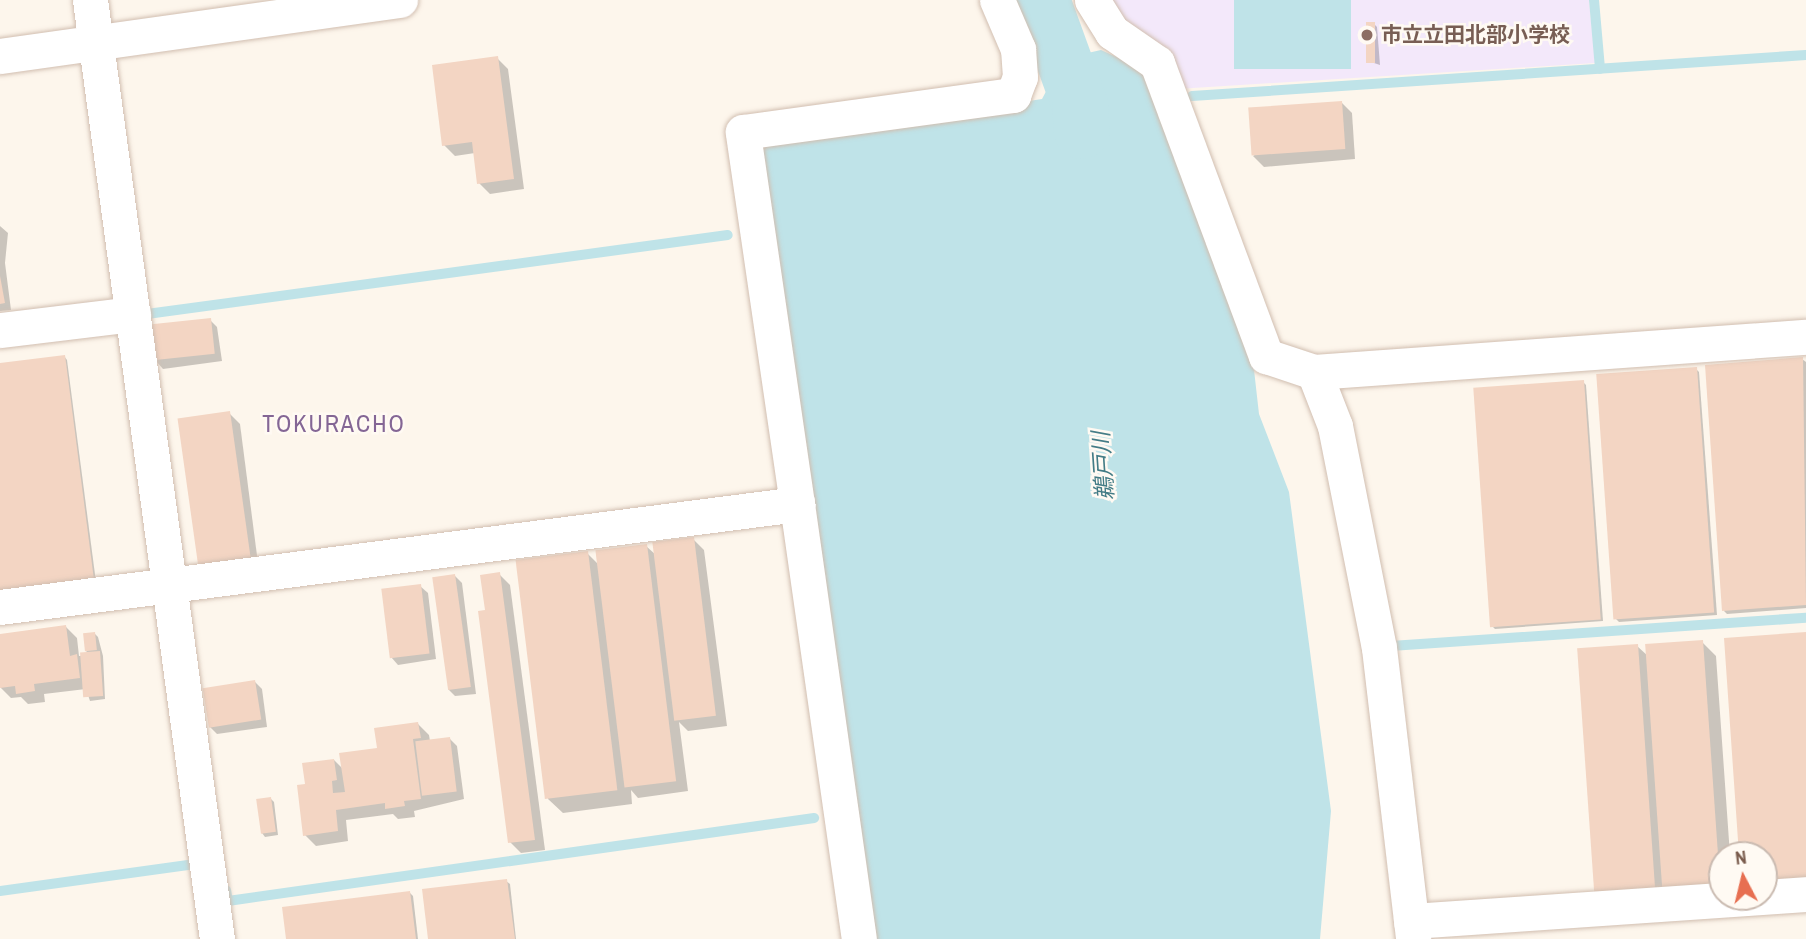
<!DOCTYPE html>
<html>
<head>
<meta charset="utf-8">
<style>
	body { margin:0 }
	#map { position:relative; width:1806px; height:939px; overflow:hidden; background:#fdf6ec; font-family:"Archivo Narrow","Noto Sans JP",sans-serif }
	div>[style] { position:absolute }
	.education>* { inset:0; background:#f3e8fa }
	.water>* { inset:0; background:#bfe3e8; transform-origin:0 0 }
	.shadow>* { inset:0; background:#0003 }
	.stream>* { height:10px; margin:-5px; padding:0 5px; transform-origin:5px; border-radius:5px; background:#bfe3e8 }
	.river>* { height:56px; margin:-28px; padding:0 28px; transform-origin:28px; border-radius:28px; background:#bfe3e8 }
	.building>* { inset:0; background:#f3d5c3; transform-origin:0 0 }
	.roads { filter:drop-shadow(0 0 2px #d1beb0) drop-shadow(0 0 2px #d1beb0) }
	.minor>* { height:35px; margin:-17.5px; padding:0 17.5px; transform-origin:17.5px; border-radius:17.5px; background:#fff }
	.dots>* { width:19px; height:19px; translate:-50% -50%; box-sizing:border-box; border:4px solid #fffaf3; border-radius:50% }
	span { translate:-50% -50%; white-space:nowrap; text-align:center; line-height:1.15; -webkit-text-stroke:5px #fffaf3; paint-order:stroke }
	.education-label { font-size:21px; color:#785e54; font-weight:700 }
	.left { translate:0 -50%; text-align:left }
	.water-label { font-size:23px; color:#437c86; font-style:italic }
	.quarter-label { font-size:24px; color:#846695; letter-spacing:2px }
	.north { position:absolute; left:1708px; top:841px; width:70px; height:70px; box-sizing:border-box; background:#fffaf3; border:2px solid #cabbb1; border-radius:50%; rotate:353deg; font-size:19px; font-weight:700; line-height:28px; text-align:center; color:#7a5c4d }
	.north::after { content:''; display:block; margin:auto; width:24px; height:32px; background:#e76f51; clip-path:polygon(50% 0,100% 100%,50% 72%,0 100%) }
</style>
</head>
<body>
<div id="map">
	<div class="education">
		<div style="clip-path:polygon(1107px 0,1589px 0,1595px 63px,1177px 89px)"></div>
	</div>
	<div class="water">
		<div style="left:1234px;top:0;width:117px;height:69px"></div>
		<div style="clip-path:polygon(1101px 50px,1145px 70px,1253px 361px,1259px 414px,1289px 492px,1331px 811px,1320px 939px,875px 939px,758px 148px,766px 141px,1042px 99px,1050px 84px,1043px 63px)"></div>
	</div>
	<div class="shadow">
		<div style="clip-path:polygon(1374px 24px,1377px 27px,1380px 65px,1371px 62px)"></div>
		<div style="clip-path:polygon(497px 58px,508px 69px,524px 189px,490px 194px,479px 183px,475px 153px,455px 156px,444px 145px)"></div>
		<div style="clip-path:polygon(1341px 102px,1352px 113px,1355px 159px,1264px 167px,1253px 156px)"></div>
		<div style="clip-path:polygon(0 226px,8px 233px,5px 263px,11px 310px,0 311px)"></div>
		<div style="clip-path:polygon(210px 320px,217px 327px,222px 361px,163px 369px,156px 361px)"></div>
		<div style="clip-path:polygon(64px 356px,67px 360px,96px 582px,0 584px,0 365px)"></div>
		<div style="clip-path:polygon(1802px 359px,1806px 362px,1806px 608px,1727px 614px,1724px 611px)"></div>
		<div style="clip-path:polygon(1696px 369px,1699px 372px,1717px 615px,1619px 622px,1616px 619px)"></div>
		<div style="clip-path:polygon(1583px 382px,1586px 385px,1603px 621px,1495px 629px,1492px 626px)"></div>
		<div style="clip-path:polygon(229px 413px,240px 424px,259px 571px,198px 567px)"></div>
		<div style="clip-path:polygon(693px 539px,704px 550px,727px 726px,688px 731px,679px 722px,688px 791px,638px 798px,631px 790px,632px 804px,563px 813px,548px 799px,587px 553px,598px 564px,646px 546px,656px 555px)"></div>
		<div style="clip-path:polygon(499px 574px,510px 585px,545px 850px,521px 853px,510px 842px,487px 611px)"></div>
		<div style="clip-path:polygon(455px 576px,462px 583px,476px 694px,455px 696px,448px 689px)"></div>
		<div style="clip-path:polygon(420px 586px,428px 593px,436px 659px,398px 665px,391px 657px)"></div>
		<div style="clip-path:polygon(66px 627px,77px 638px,79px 656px,90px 655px,86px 651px,94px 633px,98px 637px,103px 656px,105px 699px,90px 701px,86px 689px,44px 694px,45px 702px,28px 704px,21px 697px,11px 698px,0 687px,0 636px)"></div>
		<div style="clip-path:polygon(1702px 642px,1716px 656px,1730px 855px,1722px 855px,1722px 897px,1611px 906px,1637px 646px,1648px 656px)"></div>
		<div style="clip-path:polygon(255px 682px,262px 689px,267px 727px,217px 734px,209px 726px)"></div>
		<div style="clip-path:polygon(418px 724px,429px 735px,430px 741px,450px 739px,457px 746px,464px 799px,414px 811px,415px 817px,398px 819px,393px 814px,346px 820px,348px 841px,316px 846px,305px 835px,307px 786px,334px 760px,344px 770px)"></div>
		<div style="clip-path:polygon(271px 799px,274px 802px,278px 835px,265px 837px,262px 833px)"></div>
		<div style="clip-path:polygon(506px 881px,510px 884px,516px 939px,430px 939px)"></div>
		<div style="clip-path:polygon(410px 893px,413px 896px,418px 939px,288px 939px)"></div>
	</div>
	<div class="stream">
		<div style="left:1594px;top:0;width:69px;rotate:85deg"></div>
		<div style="left:1192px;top:96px;width:615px;rotate:-3.82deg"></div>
		<div style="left:147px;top:314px;width:586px;rotate:-7.74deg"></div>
		<div style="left:1391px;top:646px;width:416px;rotate:-3.9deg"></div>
		<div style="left:226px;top:890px;width:11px;rotate:80deg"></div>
		<div style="left:228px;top:901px;width:592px;rotate:-8.06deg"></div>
		<div style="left:0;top:891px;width:197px;rotate:-7.9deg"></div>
	</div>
	<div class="river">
		<div style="left:1042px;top:0;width:112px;rotate:70.1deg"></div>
		<div style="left:1080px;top:105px;width:26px;rotate:86deg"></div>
	</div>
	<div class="building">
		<div style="left:1366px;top:22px;width:9px;height:41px"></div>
		<div style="clip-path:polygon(498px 56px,514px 179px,477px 184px,472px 142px,442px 146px,432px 65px)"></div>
		<div style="left:1342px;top:101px;width:48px;height:94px;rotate:86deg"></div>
		<div style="clip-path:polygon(0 276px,5px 303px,0 304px)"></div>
		<div style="left:211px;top:318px;width:36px;height:62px;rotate:84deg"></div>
		<div style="clip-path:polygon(65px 355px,94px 580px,0 592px,0 363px)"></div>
		<div style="clip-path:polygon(1803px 357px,1806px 605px,1722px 611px,1705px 365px)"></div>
		<div style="left:1697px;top:367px;width:246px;height:101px;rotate:86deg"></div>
		<div style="left:1584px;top:380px;width:240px;height:111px;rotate:86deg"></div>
		<div style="left:230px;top:411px;width:151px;height:53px;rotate:82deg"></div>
		<div style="left:694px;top:537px;width:180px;height:42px;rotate:83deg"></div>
		<div style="left:647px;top:544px;width:239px;height:52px;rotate:83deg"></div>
		<div style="left:588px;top:551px;width:241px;height:73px;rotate:83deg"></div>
		<div style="clip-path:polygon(500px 572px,535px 840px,508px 843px,478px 611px,485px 610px,480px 575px)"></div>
		<div style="left:455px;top:574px;width:114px;height:23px;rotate:82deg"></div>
		<div style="left:421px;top:584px;width:70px;height:40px;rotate:83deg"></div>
		<div style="clip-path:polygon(66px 625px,70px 656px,77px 654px,80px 678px,34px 684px,35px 691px,16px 694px,15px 686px,0 688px,0 634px)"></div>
		<div style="left:95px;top:632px;width:18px;height:12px;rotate:84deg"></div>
		<div style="clip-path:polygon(1806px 632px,1806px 878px,1764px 881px,1764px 855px,1739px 855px,1724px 638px)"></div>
		<div style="left:1703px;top:640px;width:245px;height:58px;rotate:86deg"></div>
		<div style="left:1638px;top:644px;width:245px;height:61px;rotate:86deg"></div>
		<div style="left:100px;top:651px;width:45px;height:20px;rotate:86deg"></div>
		<div style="left:255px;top:680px;width:40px;height:53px;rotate:81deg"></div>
		<div style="clip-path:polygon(418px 722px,421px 738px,413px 739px,421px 799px,404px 801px,405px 806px,385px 809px,385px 803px,336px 810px,338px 831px,303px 836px,297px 785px,305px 784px,302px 763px,334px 759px,337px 780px,332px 781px,333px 793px,345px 792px,339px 753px,377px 748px,374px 728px)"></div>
		<div style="left:450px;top:737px;width:55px;height:35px;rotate:83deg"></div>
		<div style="left:271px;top:797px;width:35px;height:15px;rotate:82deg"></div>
		<div style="clip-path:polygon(507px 879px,515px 939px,428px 939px,422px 889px)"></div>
		<div style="clip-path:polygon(410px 891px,416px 939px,286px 939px,282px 907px)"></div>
	</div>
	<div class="roads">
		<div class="minor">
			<div style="left:90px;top:0;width:948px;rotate:82.3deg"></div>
			<div style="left:1092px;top:0;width:38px;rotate:58deg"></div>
			<div style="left:1112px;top:32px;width:55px;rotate:34.6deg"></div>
			<div style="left:1157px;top:63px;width:313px;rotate:69.6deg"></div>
			<div style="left:1266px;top:356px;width:51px;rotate:18.4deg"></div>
			<div style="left:1314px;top:372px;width:493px;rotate:-4.1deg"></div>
			<div style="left:0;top:56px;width:404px;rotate:-8deg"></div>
			<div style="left:0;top:330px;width:134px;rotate:-6.9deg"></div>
			<div style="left:1314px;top:372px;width:58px;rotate:68.7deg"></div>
			<div style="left:1335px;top:426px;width:226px;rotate:78.8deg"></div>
			<div style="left:1379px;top:648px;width:293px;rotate:83.3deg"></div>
			<div style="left:797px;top:504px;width:376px;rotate:-98.3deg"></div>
			<div style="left:743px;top:132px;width:273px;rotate:-7.8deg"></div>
			<div style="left:1013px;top:95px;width:19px;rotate:-69deg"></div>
			<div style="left:1020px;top:77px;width:28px;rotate:-94deg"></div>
			<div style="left:1018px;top:49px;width:53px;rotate:-113.2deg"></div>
			<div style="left:0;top:607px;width:804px;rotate:-7.36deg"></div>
			<div style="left:797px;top:504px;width:439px;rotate:81.9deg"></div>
			<div style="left:1411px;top:921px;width:396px;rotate:-3.9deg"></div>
		</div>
	</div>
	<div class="dots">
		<div style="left:1367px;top:35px;background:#8d6e63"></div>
	</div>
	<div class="education-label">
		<span class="left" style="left:1381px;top:35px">市立立田北部小学校</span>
	</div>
	<div class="water-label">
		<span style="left:1103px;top:466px;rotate:-94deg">鵜戸川</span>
	</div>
	<div class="quarter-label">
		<span style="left:334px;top:424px">TOKURACHO</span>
	</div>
	<div class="north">N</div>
</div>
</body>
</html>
